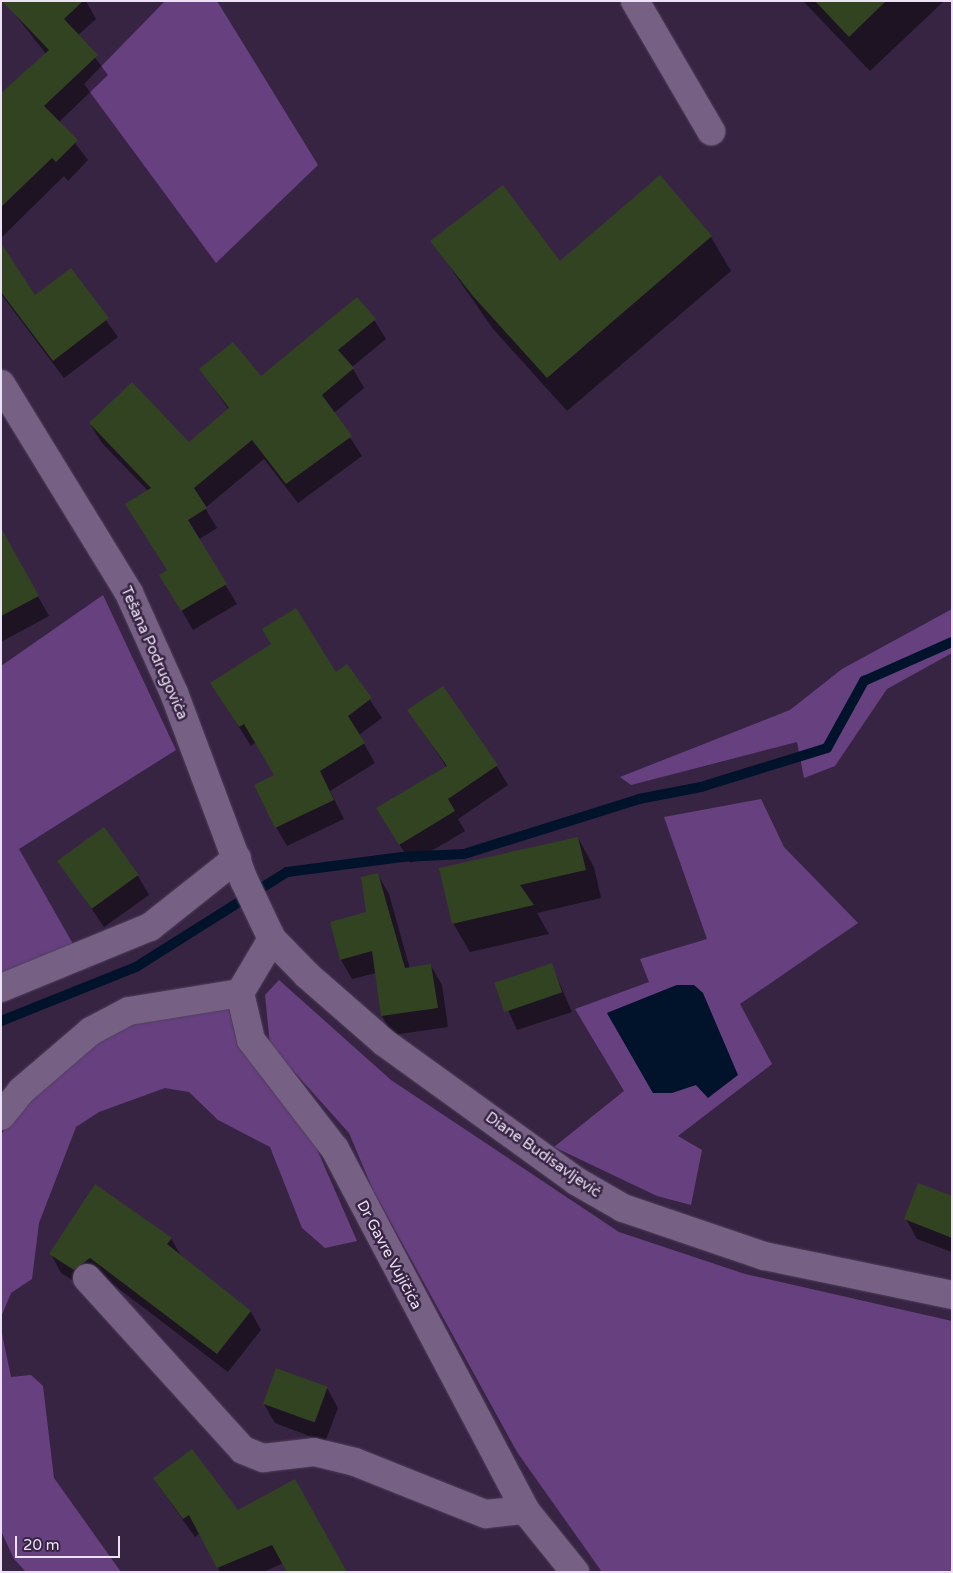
<!DOCTYPE html>
<html>
<head>
<meta charset="utf-8">
<style>
	body { margin:0 }
	#map { position:relative; width:953px; height:1573px; overflow:hidden; background:#372443; font-family:"Varela Round",sans-serif }
	div>[style] { position:absolute }
	.green>* { inset:0; background:#674080 }
	.water>* { inset:0; background:#00132b }
	.shadow>* { inset:0; background:#0007 }
	.stream>* { height:10px; margin:-5px; padding:0 5px; transform-origin:5px; border-radius:5px; background:#00132b }
	.building>* { inset:0; background:#324321; transform-origin:0 0 }
	.roads { filter:drop-shadow(0 0 1px #4f3f5a) drop-shadow(0 0 1px #4f3f5a) }
	.minor>* { height:28px; margin:-14px; padding:0 14px; transform-origin:14px; border-radius:14px; background:#766184 }
	span { translate:-50% -50%; white-space:nowrap; text-align:center; line-height:1.15; -webkit-text-stroke:5px #372443; paint-order:stroke }
	.street-label { font-size:15px; color:#ece1f5 }
	.frame { position:absolute; inset:0; border:2px solid #ece1f5; pointer-events:none }
	.scale { position:absolute; left:15px; top:1536px; width:105px; height:22px; box-sizing:border-box; border:2px solid #ece1f5; border-top:0; padding-left:6px; font-size:15px; line-height:18px; white-space:nowrap; color:#ece1f5; -webkit-text-stroke:4px #372443; paint-order:stroke }
</style>
</head>
<body>
<div id="map">
	<div class="green">
		<div style="clip-path:polygon(165px 1px,217px 1px,318px 165px,216px 263px,84px 84px)"></div>
		<div style="clip-path:polygon(103px 595px,176px 750px,19px 849px,73px 944px,1px 976px,1px 666px)"></div>
		<div style="clip-path:polygon(952px 609px,952px 653px,887px 689px,835px 766px,804px 778px,797px 742px,631px 785px,620px 777px,790px 710px,842px 669px)"></div>
		<div style="clip-path:polygon(evenodd,761px 799px,784px 847px,858px 923px,740px 1004px,772px 1064px,678px 1136px,702px 1150px,691px 1205px,657px 1196px,554px 1147px,624px 1091px,575px 1009px,649px 982px,640px 959px,707px 939px,664px 817px,761px 799px,677px 985px,708px 1097px,696px 1085px,653px 1093px,607px 1013px,677px 985px)"></div>
		<div style="clip-path:polygon(279px 980px,391px 1080px,619px 1232px,745px 1274px,952px 1321px,952px 1572px,602px 1572px,517px 1452px,373px 1190px,349px 1133px,270px 1045px,265px 995px)"></div>
		<div style="clip-path:polygon(228px 1006px,236px 1038px,251px 1063px,316px 1147px,357px 1241px,325px 1248px,302px 1228px,270px 1147px,218px 1120px,189px 1092px,165px 1088px,99px 1112px,76px 1127px,39px 1223px,32px 1279px,11px 1293px,1px 1317px,1px 1135px,14px 1114px,73px 1058px,125px 1024px)"></div>
		<div style="clip-path:polygon(1px 1329px,11px 1377px,31px 1375px,43px 1386px,54px 1478px,121px 1572px,26px 1572px,14px 1559px,1px 1531px)"></div>
	</div>
	<div class="water">
		<div style="clip-path:polygon(677px 985px,694px 985px,703px 993px,738px 1075px,708px 1098px,696px 1085px,672px 1093px,653px 1093px,607px 1013px)"></div>
	</div>
	<div class="shadow">
		<div style="clip-path:polygon(26px 1px,86px 1px,96px 19px,78px 35px,108px 75px,59px 122px,88px 160px,68px 181px,64px 176px,1px 238px,1px 144px,46px 54px,14px 13px)"></div>
		<div style="clip-path:polygon(803px 1px,944px 1px,870px 71px)"></div>
		<div style="clip-path:polygon(660px 177px,711px 237px,731px 271px,567px 411px,493px 329px,432px 241px,560px 262px)"></div>
		<div style="clip-path:polygon(1px 270px,35px 296px,70px 270px,118px 337px,64px 378px,1px 294px)"></div>
		<div style="clip-path:polygon(374px 320px,386px 339px,352px 367px,364px 388px,334px 413px,362px 456px,298px 503px,264px 459px,205px 508px,217px 528px,198px 540px,237px 604px,193px 630px,172px 594px,168px 571px,127px 505px,148px 491px,102px 443px,90px 424px,189px 444px,229px 410px,201px 370px,261px 378px)"></div>
		<div style="clip-path:polygon(1px 551px,21px 566px,49px 616px,1px 642px)"></div>
		<div style="clip-path:polygon(347px 666px,382px 718px,359px 735px,375px 763px,330px 791px,344px 819px,287px 846px,276px 827px,275px 775px,256px 742px,251px 746px,211px 683px,335px 674px)"></div>
		<div style="clip-path:polygon(409px 710px,496px 765px,508px 785px,458px 819px,465px 831px,411px 863px,389px 828px,447px 768px)"></div>
		<div style="clip-path:polygon(578px 838px,594px 867px,601px 898px,537px 913px,549px 934px,470px 952px,453px 923px)"></div>
		<div style="clip-path:polygon(59px 861px,138px 876px,149px 895px,104px 927px)"></div>
		<div style="clip-path:polygon(378px 875px,389px 894px,410px 969px,431px 966px,442px 985px,448px 1027px,393px 1035px,382px 1016px,376px 973px,352px 979px,341px 960px,367px 913px)"></div>
		<div style="clip-path:polygon(551px 964px,572px 1012px,517px 1030px,496px 983px)"></div>
		<div style="clip-path:polygon(952px 1197px,952px 1252px,917px 1239px,906px 1219px)"></div>
		<div style="clip-path:polygon(171px 1238px,181px 1256px,251px 1312px,261px 1330px,228px 1372px,102px 1276px,85px 1288px,61px 1273px,51px 1254px)"></div>
		<div style="clip-path:polygon(327px 1388px,338px 1408px,325px 1442px,275px 1423px,264px 1404px)"></div>
		<div style="clip-path:polygon(154px 1479px,237px 1511px,295px 1481px,284px 1563px,263px 1572px,220px 1572px,200px 1533px,195px 1537px)"></div>
	</div>
	<div class="stream">
		<div style="left:1px;top:1021px;width:145px;rotate:-21.8deg"></div>
		<div style="left:136px;top:967px;width:178px;rotate:-32.2deg"></div>
		<div style="left:287px;top:872px;width:116px;rotate:-7.4deg"></div>
		<div style="left:402px;top:857px;width:62px;rotate:-2.8deg"></div>
		<div style="left:464px;top:854px;width:183px;rotate:-17.4deg"></div>
		<div style="left:639px;top:799px;width:63px;rotate:-11deg"></div>
		<div style="left:701px;top:787px;width:132px;rotate:-17.2deg"></div>
		<div style="left:827px;top:748px;width:77px;rotate:-61.1deg"></div>
		<div style="left:864px;top:681px;width:96px;rotate:-23.9deg"></div>
	</div>
	<div class="building">
		<div style="clip-path:polygon(2px 1px,83px 1px,64px 19px,98px 55px,44px 106px,78px 140px,56px 162px,52px 158px,1px 207px,1px 93px,49px 50px)"></div>
		<div style="clip-path:polygon(815px 1px,886px 1px,849px 37px)"></div>
		<div style="clip-path:polygon(660px 175px,712px 236px,547px 378px,472px 295px,430px 241px,503px 185px,560px 261px)"></div>
		<div style="clip-path:polygon(1px 243px,35px 295px,71px 268px,109px 318px,53px 361px,1px 292px)"></div>
		<div style="clip-path:polygon(357px 297px,376px 319px,338px 350px,354px 368px,322px 395px,352px 436px,286px 484px,252px 440px,194px 488px,207px 508px,188px 520px,227px 584px,181px 611px,159px 575px,167px 570px,125px 504px,151px 488px,89px 423px,132px 382px,189px 442px,229px 408px,199px 369px,233px 342px,261px 376px)"></div>
		<div style="clip-path:polygon(1px 528px,39px 596px,1px 616px)"></div>
		<div style="clip-path:polygon(296px 608px,336px 672px,347px 664px,372px 698px,348px 716px,365px 743px,320px 771px,334px 800px,275px 828px,254px 785px,274px 775px,244px 724px,239px 727px,210px 683px,271px 644px,262px 629px)"></div>
		<div style="clip-path:polygon(443px 686px,498px 765px,448px 799px,455px 811px,399px 845px,376px 808px,447px 766px,407px 710px)"></div>
		<div style="left:104px;top:827px;width:59px;height:58px;rotate:54deg"></div>
		<div style="clip-path:polygon(578px 837px,586px 870px,520px 885px,534px 905px,452px 924px,439px 868px)"></div>
		<div style="clip-path:polygon(378px 873px,405px 968px,431px 964px,438px 1008px,381px 1016px,372px 951px,340px 960px,330px 922px,366px 912px,361px 877px)"></div>
		<div style="left:552px;top:963px;width:31px;height:61px;rotate:71deg"></div>
		<div style="clip-path:polygon(918px 1183px,952px 1196px,952px 1238px,904px 1219px)"></div>
		<div style="clip-path:polygon(95px 1184px,172px 1238px,167px 1244px,251px 1311px,217px 1354px,90px 1258px,74px 1270px,49px 1254px)"></div>
		<div style="left:276px;top:1368px;width:55px;height:38px;rotate:20deg"></div>
		<div style="clip-path:polygon(192px 1449px,238px 1510px,295px 1479px,347px 1572px,287px 1572px,272px 1545px,217px 1568px,189px 1515px,183px 1519px,153px 1478px)"></div>
	</div>
	<div class="roads">
		<div class="minor">
			<div style="left:635px;top:1px;width:151px;rotate:59.7deg"></div>
			<div style="left:1px;top:384px;width:245px;rotate:58.5deg"></div>
			<div style="left:129px;top:593px;width:110px;rotate:65.8deg"></div>
			<div style="left:174px;top:693px;width:200px;rotate:69.5deg"></div>
			<div style="left:244px;top:880px;width:65px;rotate:64.6deg"></div>
			<div style="left:272px;top:939px;width:50px;rotate:45.8deg"></div>
			<div style="left:307px;top:975px;width:103px;rotate:41.1deg"></div>
			<div style="left:385px;top:1043px;width:236px;rotate:35.8deg"></div>
			<div style="left:576px;top:1181px;width:54px;rotate:29.9deg"></div>
			<div style="left:623px;top:1208px;width:149px;rotate:18.8deg"></div>
			<div style="left:764px;top:1256px;width:192px;rotate:11.7deg"></div>
			<div style="left:272px;top:939px;width:63px;rotate:120.7deg"></div>
			<div style="left:240px;top:993px;width:48px;rotate:76.8deg"></div>
			<div style="left:251px;top:1040px;width:138px;rotate:52.4deg"></div>
			<div style="left:335px;top:1149px;width:408px;rotate:62.2deg"></div>
			<div style="left:525px;top:1510px;width:80px;rotate:51.1deg"></div>
			<div style="left:1px;top:988px;width:161px;rotate:-22.3deg"></div>
			<div style="left:150px;top:927px;width:111px;rotate:-38.4deg"></div>
			<div style="left:1px;top:1116px;width:32px;rotate:-51deg"></div>
			<div style="left:21px;top:1091px;width:92px;rotate:-40.6deg"></div>
			<div style="left:91px;top:1031px;width:43px;rotate:-27.8deg"></div>
			<div style="left:129px;top:1011px;width:112px;rotate:-9.2deg"></div>
			<div style="left:87px;top:1278px;width:232px;rotate:47.8deg"></div>
			<div style="left:243px;top:1450px;width:22px;rotate:22deg"></div>
			<div style="left:263px;top:1458px;width:51px;rotate:-6.7deg"></div>
			<div style="left:314px;top:1452px;width:42px;rotate:13.7deg"></div>
			<div style="left:355px;top:1462px;width:141px;rotate:21.7deg"></div>
			<div style="left:486px;top:1514px;width:39px;rotate:-6deg"></div>
		</div>
	</div>
	<div class="street-label">
		<span style="left:154px;top:653px;rotate:66deg">Tešana Podrugovića</span>
		<span style="left:543px;top:1155px;rotate:35deg">Diane Budisavljević</span>
		<span style="left:389px;top:1255px;rotate:62deg">Dr Gavre Vujičića</span>
	</div>
	<div class="frame"></div>
	<div class="scale">20 m</div>
</div>
</body>
</html>
